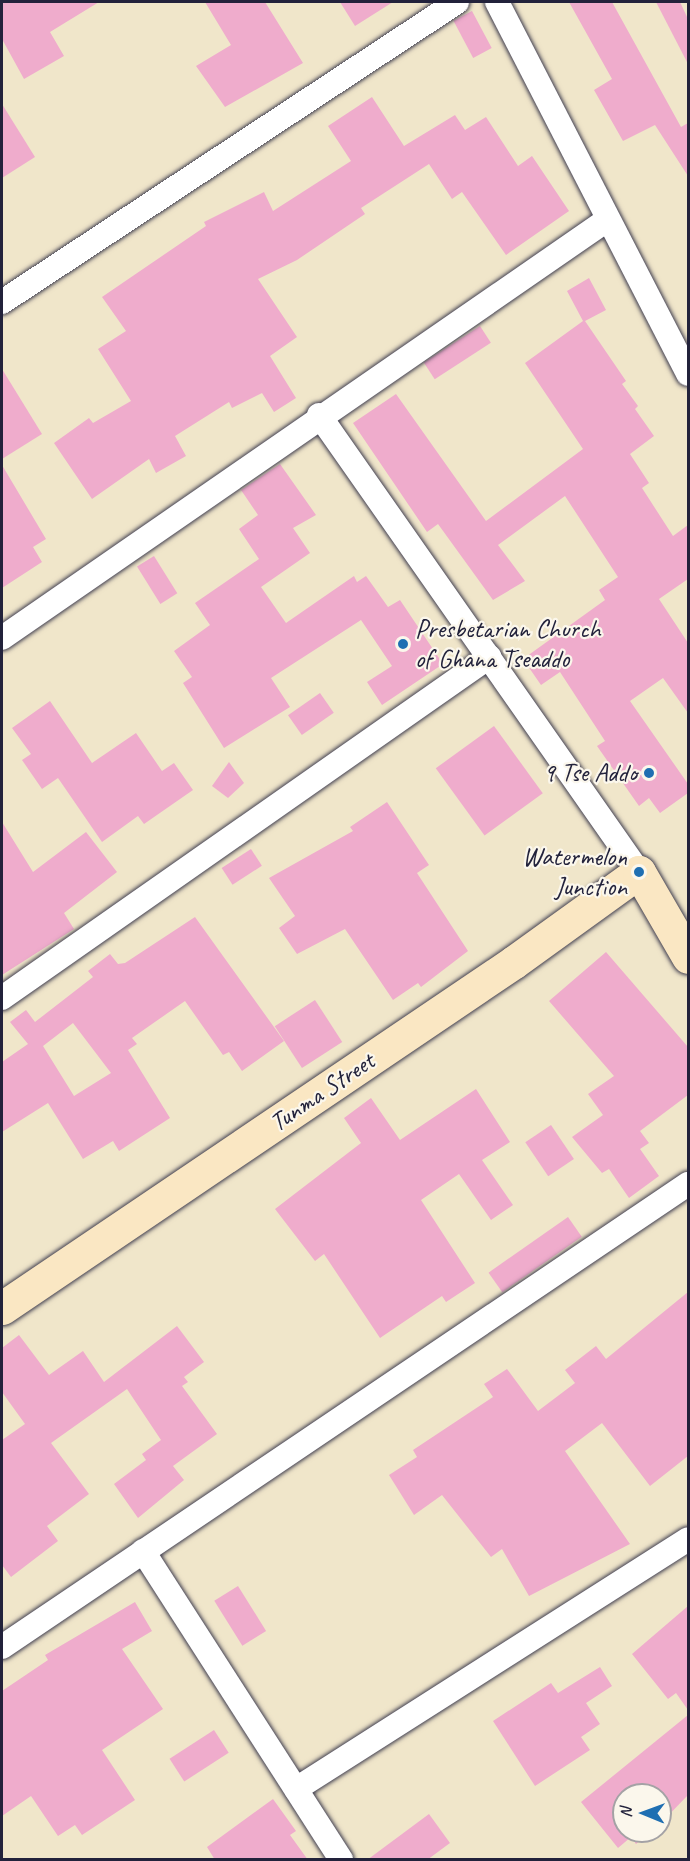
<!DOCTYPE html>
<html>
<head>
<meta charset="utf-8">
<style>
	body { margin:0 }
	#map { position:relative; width:690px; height:1861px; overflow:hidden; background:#f0e6ca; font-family:Caveat,sans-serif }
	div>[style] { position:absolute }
	.building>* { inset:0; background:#efaccc; transform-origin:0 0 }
	.roads { filter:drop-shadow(0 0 2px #413f50) drop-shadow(0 0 2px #413f50) }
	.street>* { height:24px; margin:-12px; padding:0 12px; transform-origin:12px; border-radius:12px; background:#fff }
	.secondary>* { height:33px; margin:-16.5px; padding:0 16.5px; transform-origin:16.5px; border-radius:16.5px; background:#fae7c3 }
	.dots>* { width:16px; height:16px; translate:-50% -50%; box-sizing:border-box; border:3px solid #fbf7ec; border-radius:50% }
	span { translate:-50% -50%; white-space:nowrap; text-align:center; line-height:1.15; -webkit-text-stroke:4.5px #fbf7ec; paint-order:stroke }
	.poi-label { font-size:26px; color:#22223b }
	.left { translate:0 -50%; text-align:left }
	.right { translate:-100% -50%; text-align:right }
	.street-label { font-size:26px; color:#22223b }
	.frame { position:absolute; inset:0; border:3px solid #22223b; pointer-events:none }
	.north { position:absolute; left:612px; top:1783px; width:60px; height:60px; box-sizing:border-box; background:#fbf7ec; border:2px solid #a4a2a5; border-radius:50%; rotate:271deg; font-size:16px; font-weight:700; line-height:24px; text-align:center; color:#22223b }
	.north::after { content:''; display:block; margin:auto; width:21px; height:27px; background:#1f6fb2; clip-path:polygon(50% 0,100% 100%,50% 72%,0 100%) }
</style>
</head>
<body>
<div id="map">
	<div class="building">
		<div style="clip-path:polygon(2px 2px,99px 2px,50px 32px,64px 56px,24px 79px,2px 39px)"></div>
		<div style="clip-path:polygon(205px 2px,265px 2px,303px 63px,225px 107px,196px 66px,231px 45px)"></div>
		<div style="clip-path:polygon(340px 2px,393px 2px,355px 26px)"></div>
		<div style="clip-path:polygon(569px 2px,612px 2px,681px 127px,688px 123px,688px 176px,655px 125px,623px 141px,594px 90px,612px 79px)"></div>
		<div style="clip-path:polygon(656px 2px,680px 2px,688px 19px,688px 64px)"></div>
		<div style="left:472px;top:11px;width:42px;height:21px;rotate:62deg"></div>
		<div style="clip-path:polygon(372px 97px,404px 146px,455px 115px,465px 130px,486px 117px,518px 166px,532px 156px,569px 211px,506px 255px,462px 192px,452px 199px,429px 164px,361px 208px,365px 214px,297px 260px,258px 279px,297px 337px,270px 356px,296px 398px,274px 412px,262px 393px,232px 408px,229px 402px,175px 436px,186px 456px,156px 473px,149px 459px,92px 499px,54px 443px,89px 418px,93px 423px,131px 401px,98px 349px,126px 331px,102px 297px,206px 226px,204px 222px,264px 192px,273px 211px,351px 161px,328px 126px)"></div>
		<div style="clip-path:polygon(2px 104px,35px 157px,2px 178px)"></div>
		<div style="clip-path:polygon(589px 278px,606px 310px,585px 321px,626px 381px,622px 384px,638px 406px,635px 409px,654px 436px,630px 454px,649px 483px,642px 488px,673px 536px,688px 525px,688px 579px,659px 599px,688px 643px,688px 713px,663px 678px,630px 701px,688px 784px,688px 793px,660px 813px,649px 798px,639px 806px,597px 746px,605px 741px,560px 672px,541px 685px,523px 659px,605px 600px,599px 590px,618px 577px,565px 496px,498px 545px,525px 581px,493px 600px,438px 524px,427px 532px,353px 423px,396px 394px,486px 521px,583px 449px,525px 363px,583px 321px,567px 291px)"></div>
		<div style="left:480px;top:326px;width:20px;height:67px;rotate:57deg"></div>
		<div style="clip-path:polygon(2px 369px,42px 434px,2px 459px)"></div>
		<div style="clip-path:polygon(280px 464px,316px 515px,293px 528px,310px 553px,261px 587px,286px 623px,354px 576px,357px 582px,366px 576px,388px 607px,400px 600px,443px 664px,382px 705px,367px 682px,392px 666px,361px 620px,271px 678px,290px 707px,224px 748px,183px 683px,192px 677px,174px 651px,210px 625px,195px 603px,259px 559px,239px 529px,258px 515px,241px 490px)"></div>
		<div style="clip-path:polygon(2px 465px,46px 539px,33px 547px,42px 562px,2px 588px)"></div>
		<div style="left:154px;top:556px;width:44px;height:20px;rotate:58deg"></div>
		<div style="left:320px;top:693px;width:24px;height:39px;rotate:55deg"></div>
		<div style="clip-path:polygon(50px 701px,92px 763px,136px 733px,162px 771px,174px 763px,193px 790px,144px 824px,138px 816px,102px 842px,58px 778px,42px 789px,22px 760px,31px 754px,12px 728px)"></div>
		<div style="left:494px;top:726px;width:83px;height:72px;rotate:54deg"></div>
		<div style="clip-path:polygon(229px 762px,244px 783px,228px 798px,212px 786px)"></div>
		<div style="clip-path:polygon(387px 802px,429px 865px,417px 873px,468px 951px,421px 987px,418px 983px,393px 1000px,345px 929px,297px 954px,279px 928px,295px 916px,269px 878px,353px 831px,350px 827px)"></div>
		<div style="clip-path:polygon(2px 822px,33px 872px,86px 832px,117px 872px,64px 913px,74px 929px,2px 975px)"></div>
		<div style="left:251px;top:849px;width:20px;height:35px;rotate:57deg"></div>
		<div style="clip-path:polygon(evenodd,195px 917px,284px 1041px,242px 1071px,229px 1052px,223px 1055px,185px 1001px,132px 1038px,137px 1044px,128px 1050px,170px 1118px,119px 1151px,113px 1141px,83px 1159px,48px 1103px,2px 1132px,2px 1062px,28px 1044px,10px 1022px,26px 1010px,35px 1022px,93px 977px,88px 971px,110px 954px,118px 964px,125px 963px,195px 917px,73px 1023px,111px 1073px,74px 1096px,43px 1046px,73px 1023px)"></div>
		<div style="clip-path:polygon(606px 952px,688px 1047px,688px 1095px,640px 1131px,649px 1143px,640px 1149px,659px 1176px,629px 1198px,609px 1169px,602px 1173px,572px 1137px,603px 1115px,588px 1094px,614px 1076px,549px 1001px)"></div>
		<div style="left:315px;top:1000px;width:50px;height:48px;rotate:57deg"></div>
		<div style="clip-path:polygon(476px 1089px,510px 1142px,482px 1160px,513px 1205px,491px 1220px,459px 1174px,421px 1200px,475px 1283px,446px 1302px,442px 1296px,380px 1338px,324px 1254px,315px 1261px,275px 1209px,361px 1143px,344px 1118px,371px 1098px,400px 1140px)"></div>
		<div style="left:551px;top:1125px;width:41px;height:31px;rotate:56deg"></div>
		<div style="left:568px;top:1217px;width:24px;height:97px;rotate:55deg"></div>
		<div style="clip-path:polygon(688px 1292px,688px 1456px,650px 1486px,602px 1423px,565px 1451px,630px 1544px,529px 1596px,502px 1549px,491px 1557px,442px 1495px,414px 1515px,389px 1475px,417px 1457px,413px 1450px,493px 1397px,484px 1384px,507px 1369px,538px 1411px,575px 1383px,565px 1370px,596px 1346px,606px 1359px)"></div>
		<div style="clip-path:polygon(177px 1326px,204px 1362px,184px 1377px,188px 1382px,182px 1386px,217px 1434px,173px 1466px,184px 1480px,138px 1518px,114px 1484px,146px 1460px,142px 1454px,161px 1440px,127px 1389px,51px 1443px,89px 1494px,47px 1526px,58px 1541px,11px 1577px,2px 1565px,2px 1440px,25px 1424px,2px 1392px,2px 1348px,19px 1335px,49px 1375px,83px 1351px,104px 1382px)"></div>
		<div style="left:238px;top:1586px;width:53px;height:28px;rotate:58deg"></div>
		<div style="clip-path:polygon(135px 1602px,152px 1631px,122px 1649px,163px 1709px,102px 1750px,135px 1800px,82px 1835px,75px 1825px,58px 1836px,31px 1796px,2px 1816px,2px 1691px,48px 1660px,45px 1655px)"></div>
		<div style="clip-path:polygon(688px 1606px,688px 1710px,676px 1693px,668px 1699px,632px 1654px)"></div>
		<div style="clip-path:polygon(600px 1667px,612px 1686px,586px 1703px,600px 1724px,581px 1737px,590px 1750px,535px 1786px,493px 1721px,551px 1683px,558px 1693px)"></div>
		<div style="clip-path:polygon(688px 1715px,688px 1795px,660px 1824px,660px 1795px,624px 1795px,624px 1831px,651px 1831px,636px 1844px,631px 1837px,618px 1848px,581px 1802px)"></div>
		<div style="left:214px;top:1730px;width:27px;height:53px;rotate:57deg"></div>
		<div style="clip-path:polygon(273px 1799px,296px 1831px,290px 1835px,308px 1860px,215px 1860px,207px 1847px)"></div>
		<div style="clip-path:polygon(429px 1814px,450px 1843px,427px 1860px,367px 1860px)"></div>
	</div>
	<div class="roads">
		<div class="street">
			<div style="left:497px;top:2px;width:418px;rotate:62.8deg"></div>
			<div style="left:2px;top:302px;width:545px;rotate:-33.4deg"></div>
			<div style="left:319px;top:415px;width:558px;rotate:55deg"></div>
			<div style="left:2px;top:638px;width:735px;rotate:-34.64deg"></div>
			<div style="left:2px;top:998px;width:595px;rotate:-35deg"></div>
			<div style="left:143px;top:1551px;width:367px;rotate:57.3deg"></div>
			<div style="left:2px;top:1647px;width:828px;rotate:-34.02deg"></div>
			<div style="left:296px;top:1789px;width:465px;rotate:-32.5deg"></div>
		</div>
		<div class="secondary">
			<div style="left:2px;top:1308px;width:618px;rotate:-34.05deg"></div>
			<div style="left:514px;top:962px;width:154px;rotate:-35.8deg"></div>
			<div style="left:639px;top:872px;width:98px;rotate:60deg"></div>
		</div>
	</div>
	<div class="dots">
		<div style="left:403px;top:644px;background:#1f6fb2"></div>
		<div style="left:649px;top:773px;background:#1f6fb2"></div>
		<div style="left:639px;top:872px;background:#1f6fb2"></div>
	</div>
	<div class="poi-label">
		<span class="left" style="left:415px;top:644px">Presbetarian Church<br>of Ghana Tseaddo</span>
		<span class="right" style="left:637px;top:773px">9 Tse Addo</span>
		<span class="right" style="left:627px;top:872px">Watermelon<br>Junction</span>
	</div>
	<div class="street-label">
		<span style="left:322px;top:1092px;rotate:-34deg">Tunma Street</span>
	</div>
	<div class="frame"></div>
	<div class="north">N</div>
</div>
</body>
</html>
